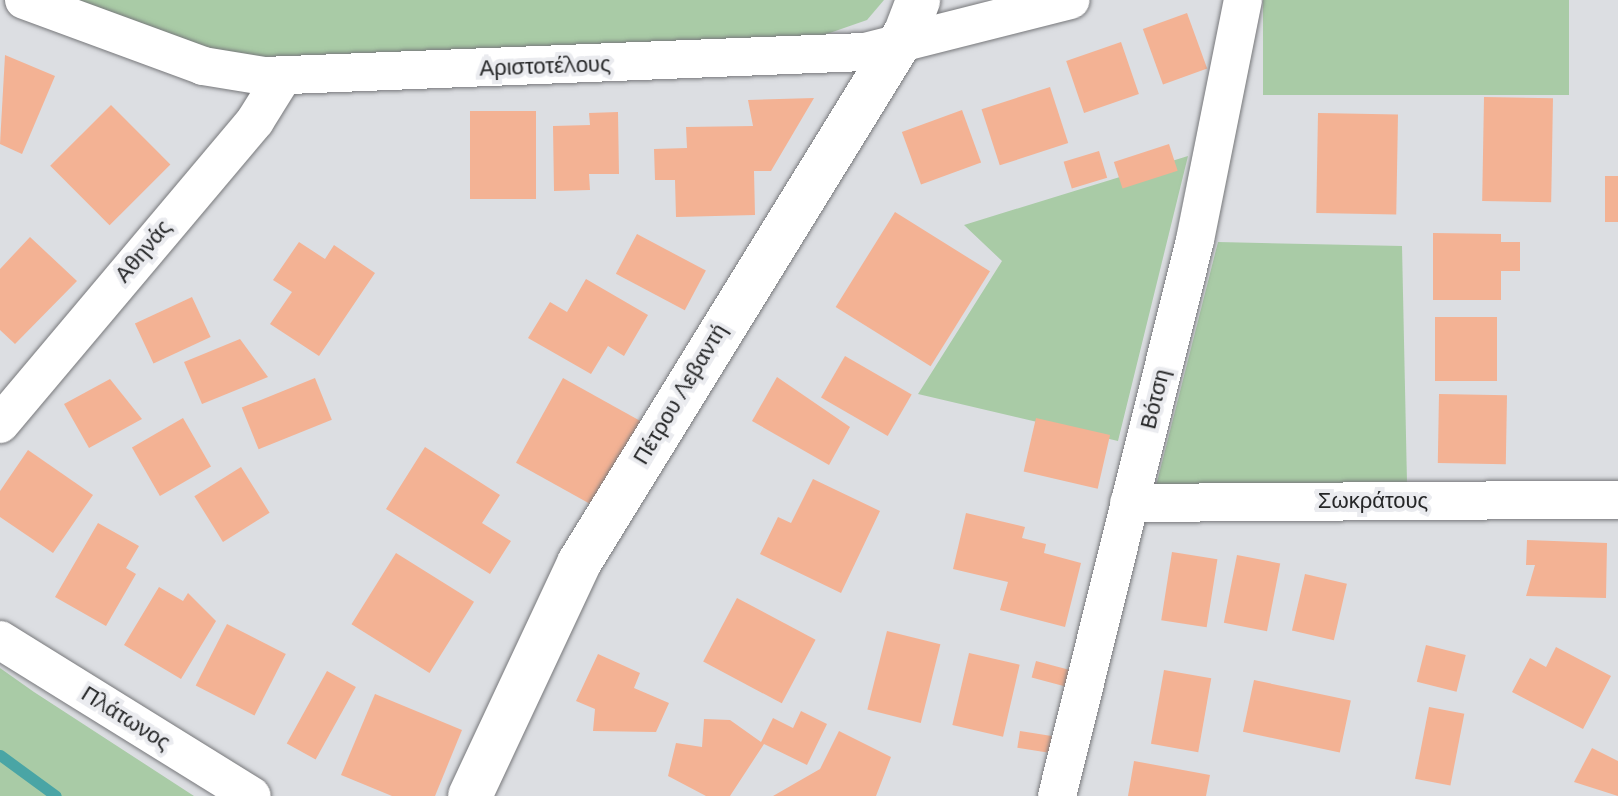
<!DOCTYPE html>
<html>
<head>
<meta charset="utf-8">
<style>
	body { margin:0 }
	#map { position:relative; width:1618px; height:796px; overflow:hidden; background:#dcdee2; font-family:Montserrat,sans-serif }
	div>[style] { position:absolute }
	.green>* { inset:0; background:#a9cba6; transform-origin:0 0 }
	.stream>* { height:11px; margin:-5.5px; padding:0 5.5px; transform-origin:5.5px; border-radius:5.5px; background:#4aa5a5 }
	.building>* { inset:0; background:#f3b294; transform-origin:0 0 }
	.roads { filter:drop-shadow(0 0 2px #77787b) drop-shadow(0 0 2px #77787b) }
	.minor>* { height:38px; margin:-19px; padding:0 19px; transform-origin:19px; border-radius:19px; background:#fff }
	.tertiary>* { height:44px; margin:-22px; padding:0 22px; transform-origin:22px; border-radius:22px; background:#fff }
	span { translate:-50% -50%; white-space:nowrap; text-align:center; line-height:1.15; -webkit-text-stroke:8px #eaebef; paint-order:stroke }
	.street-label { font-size:22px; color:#252627 }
</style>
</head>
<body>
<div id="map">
	<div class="green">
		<div style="clip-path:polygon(68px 0,884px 0,867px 20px,821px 36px,264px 57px,204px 50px)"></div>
		<div style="left:1263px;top:0;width:306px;height:95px"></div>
		<div style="clip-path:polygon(1188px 156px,1118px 441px,918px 394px,1002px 261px,964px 225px)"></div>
		<div style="clip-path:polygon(1218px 242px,1402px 246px,1407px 483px,1156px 486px)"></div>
		<div style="clip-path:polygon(0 668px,34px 692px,194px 796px,0 796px)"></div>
	</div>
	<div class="stream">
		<div style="left:0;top:755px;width:69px;rotate:36.2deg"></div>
	</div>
	<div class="building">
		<div style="left:1187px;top:13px;width:59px;height:47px;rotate:70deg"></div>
		<div style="left:1121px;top:42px;width:55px;height:58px;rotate:71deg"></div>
		<div style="clip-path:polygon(5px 55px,55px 76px,22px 154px,0 144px)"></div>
		<div style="left:1050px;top:87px;width:59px;height:72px;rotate:72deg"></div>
		<div style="left:1484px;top:97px;width:69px;height:104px;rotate:1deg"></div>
		<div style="clip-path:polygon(814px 98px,771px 171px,754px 171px,755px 215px,676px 217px,675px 180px,655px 180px,654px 149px,687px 148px,686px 127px,753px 126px,748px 100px)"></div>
		<div style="left:111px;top:105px;width:84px;height:86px;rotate:45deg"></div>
		<div style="left:962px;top:110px;width:56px;height:64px;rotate:70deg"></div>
		<div style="left:536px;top:111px;width:88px;height:66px;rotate:90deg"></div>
		<div style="clip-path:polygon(618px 112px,619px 174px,589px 174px,590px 190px,554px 191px,553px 126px,590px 125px,589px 113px)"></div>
		<div style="left:1318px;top:113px;width:80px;height:100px;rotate:1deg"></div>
		<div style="left:1169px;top:144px;width:28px;height:58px;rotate:72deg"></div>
		<div style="left:1099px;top:151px;width:28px;height:37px;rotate:73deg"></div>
		<div style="left:1618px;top:176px;width:46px;height:13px;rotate:90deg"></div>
		<div style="left:895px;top:212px;width:112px;height:112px;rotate:32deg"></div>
		<div style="clip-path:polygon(1433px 233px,1501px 234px,1501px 242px,1520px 242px,1520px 271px,1501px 271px,1501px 300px,1433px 300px)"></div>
		<div style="left:637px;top:234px;width:78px;height:45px;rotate:28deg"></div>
		<div style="clip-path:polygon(30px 237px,77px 281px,15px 344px,0 330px,0 269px)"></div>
		<div style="clip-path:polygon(299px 242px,325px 259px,334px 245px,375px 273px,319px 356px,270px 324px,292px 292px,273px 280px)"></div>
		<div style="clip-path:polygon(586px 279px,648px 315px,624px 356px,608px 346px,591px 374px,528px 338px,550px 302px,567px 312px)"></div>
		<div style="left:192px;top:297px;width:44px;height:63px;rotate:65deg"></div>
		<div style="left:1435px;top:317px;width:62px;height:64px"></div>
		<div style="clip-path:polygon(240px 339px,268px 377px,202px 404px,184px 362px)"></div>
		<div style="left:845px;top:356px;width:77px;height:48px;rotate:30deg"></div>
		<div style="clip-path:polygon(777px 377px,850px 427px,829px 465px,752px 421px)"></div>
		<div style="left:315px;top:378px;width:45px;height:79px;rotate:68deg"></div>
		<div style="left:563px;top:378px;width:89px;height:97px;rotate:29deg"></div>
		<div style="clip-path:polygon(110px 379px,142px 419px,89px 448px,64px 404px)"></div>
		<div style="left:1439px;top:394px;width:68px;height:69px;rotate:1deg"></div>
		<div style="left:183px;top:418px;width:56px;height:59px;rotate:60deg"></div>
		<div style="left:1036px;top:418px;width:76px;height:55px;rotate:13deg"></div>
		<div style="clip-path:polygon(425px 447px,500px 495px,482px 523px,511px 541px,490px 574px,386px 509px)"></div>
		<div style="clip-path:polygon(28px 450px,93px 495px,53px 553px,0 517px,0 491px)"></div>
		<div style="left:241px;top:467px;width:54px;height:55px;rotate:58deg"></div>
		<div style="clip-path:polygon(813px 479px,880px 511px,841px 593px,760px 554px,778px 517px,791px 523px)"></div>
		<div style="clip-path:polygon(966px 513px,1025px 527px,1022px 538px,1046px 544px,1044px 553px,1081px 563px,1065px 627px,1000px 610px,1008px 582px,953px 569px)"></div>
		<div style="clip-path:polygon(98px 523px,139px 546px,126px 568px,136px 574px,106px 626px,55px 597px)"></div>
		<div style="clip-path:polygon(1527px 540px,1607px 543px,1606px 598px,1526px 596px,1535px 565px,1526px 565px)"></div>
		<div style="left:1172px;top:552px;width:46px;height:69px;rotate:9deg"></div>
		<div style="left:396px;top:553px;width:92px;height:84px;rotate:32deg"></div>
		<div style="left:1237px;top:555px;width:44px;height:69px;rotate:11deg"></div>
		<div style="left:1305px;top:574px;width:43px;height:58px;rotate:13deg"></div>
		<div style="clip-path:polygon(159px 587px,183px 601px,188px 593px,216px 621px,181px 679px,124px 645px)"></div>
		<div style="left:737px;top:598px;width:89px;height:72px;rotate:28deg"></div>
		<div style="left:227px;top:624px;width:66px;height:69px;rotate:27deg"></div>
		<div style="left:887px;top:631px;width:55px;height:81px;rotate:14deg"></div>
		<div style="left:1426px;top:645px;width:41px;height:38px;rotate:14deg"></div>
		<div style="clip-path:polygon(1556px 647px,1611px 676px,1583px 729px,1512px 692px,1530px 658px,1546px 667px)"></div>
		<div style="left:969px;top:653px;width:52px;height:74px;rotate:13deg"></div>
		<div style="clip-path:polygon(598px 654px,640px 673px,634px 688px,669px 703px,656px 732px,593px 731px,595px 709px,576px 701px)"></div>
		<div style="left:1036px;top:661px;width:35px;height:17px;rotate:15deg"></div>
		<div style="left:1164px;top:670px;width:48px;height:75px;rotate:10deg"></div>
		<div style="left:327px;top:671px;width:33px;height:83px;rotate:29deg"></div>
		<div style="left:1254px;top:680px;width:99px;height:53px;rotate:12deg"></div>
		<div style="clip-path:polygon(375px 694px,462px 730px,435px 796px,392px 796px,341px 775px)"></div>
		<div style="left:1429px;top:707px;width:36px;height:73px;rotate:11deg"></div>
		<div style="clip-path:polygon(801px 711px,827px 724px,807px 765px,764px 744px,730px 796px,706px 796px,668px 776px,676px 743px,702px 747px,704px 719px,730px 720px,761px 742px,773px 718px,793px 728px)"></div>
		<div style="clip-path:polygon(839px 731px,891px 757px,876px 796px,773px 796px,820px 769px)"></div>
		<div style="left:1020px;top:731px;width:32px;height:17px;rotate:9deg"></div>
		<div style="clip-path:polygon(1592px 748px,1618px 761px,1618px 796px,1574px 782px)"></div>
		<div style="clip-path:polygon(1134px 761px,1210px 775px,1206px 796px,1128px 796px)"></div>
	</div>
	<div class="roads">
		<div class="minor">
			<div style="left:24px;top:0;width:191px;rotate:20.2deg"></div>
			<div style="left:203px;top:66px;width:62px;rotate:9.3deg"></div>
			<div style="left:264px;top:76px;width:601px;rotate:-2.29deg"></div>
			<div style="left:865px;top:52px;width:212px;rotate:-14.2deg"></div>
			<div style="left:0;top:424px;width:396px;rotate:-49.9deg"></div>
			<div style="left:255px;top:121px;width:53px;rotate:-58.1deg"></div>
			<div style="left:1129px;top:503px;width:489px;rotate:-0.4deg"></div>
			<div style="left:0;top:640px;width:296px;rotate:31.8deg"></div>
			<div style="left:1057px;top:796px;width:573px;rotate:-76.06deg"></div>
			<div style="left:1195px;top:240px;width:245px;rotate:-78.7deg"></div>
		</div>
		<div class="tertiary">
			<div style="left:470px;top:796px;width:257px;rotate:-64.9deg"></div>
			<div style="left:579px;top:563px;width:624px;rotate:-58.37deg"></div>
			<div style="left:906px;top:32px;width:34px;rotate:-69deg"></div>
		</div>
	</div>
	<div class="street-label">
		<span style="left:545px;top:66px;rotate:-2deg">Αριστοτέλους</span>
		<span style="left:143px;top:251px;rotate:-50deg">Αθηνάς</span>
		<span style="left:680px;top:394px;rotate:-59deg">Πέτρου Λεβαντή</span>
		<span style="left:1155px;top:399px;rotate:-76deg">Βότση</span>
		<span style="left:1373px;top:501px">Σωκράτους</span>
		<span style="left:126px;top:718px;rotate:32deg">Πλάτωνος</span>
	</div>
</div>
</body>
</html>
